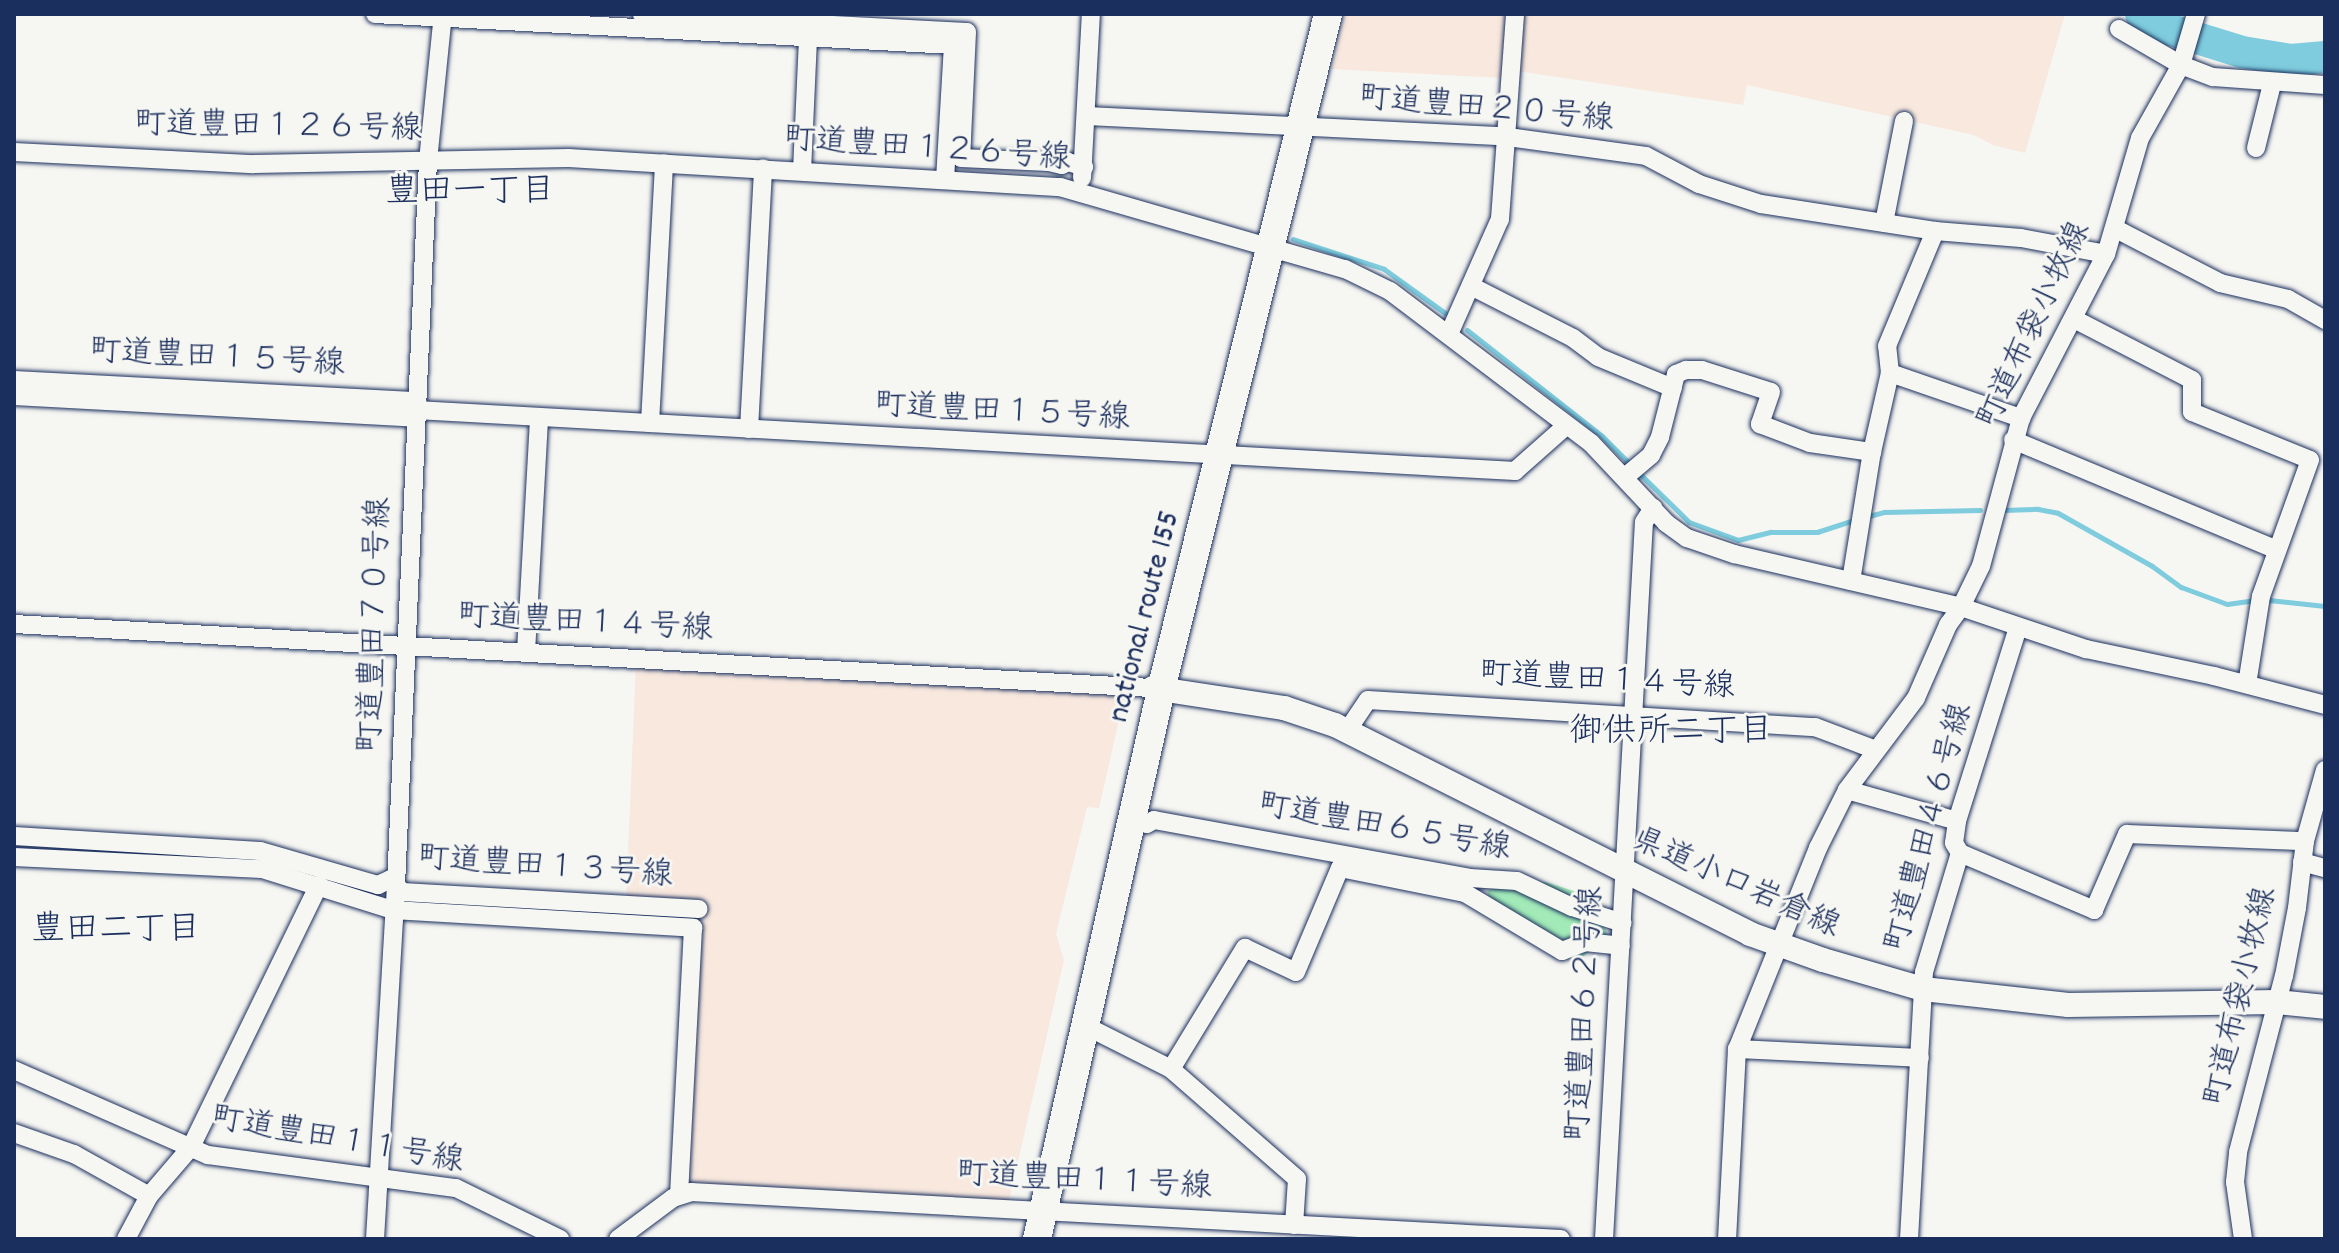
<!DOCTYPE html>
<html>
<head>
<meta charset="utf-8">
<style>
	body { margin:0 }
	#map { position:relative; width:2339px; height:1253px; overflow:hidden; background:#f6f6f2; font-family:Dekko,"Klee One",sans-serif }
	div>[style] { position:absolute }
	.built>* { inset:0; background:#f8e8de }
	.green>* { inset:0; background:#a2eab8 }
	.stream>* { height:5px; margin:-2.5px; padding:0 2.5px; transform-origin:2.5px; border-radius:2.5px; background:#7eccdd }
	.river>* { height:32px; margin:-16px; padding:0 16px; transform-origin:16px; border-radius:16px; background:#7eccdd }
	.roads { filter:drop-shadow(0 0 2px #1b2f5e) drop-shadow(0 0 2px #1b2f5e) }
	.minor>* { height:18px; margin:-9px; padding:0 9px; transform-origin:9px; border-radius:9px; background:#f6f6f2 }
	.major>* { height:24px; margin:-12px; padding:0 12px; transform-origin:12px; border-radius:12px; background:#f6f6f2 }
	.highway>* { height:28px; margin:-14px; padding:0 14px; transform-origin:14px; border-radius:14px; background:#f6f6f2 }
	span { translate:-50% -50%; white-space:nowrap; text-align:center; line-height:1.15; -webkit-text-stroke:6px #f6f6f2; paint-order:stroke }
	.street-label { font-size:32px; color:#1b2f5e }
	.neighbourhood-label { font-size:34px; color:#1b2f5e }
	.frame { position:absolute; inset:0; border:16px solid #1b2f5e; pointer-events:none }
</style>
</head>
<body>
<div id="map">
	<div class="built">
		<div style="clip-path:polygon(1345px 14px,1506px 14px,1502px 78px,1332px 69px)"></div>
		<div style="clip-path:polygon(1520px 14px,2065px 14px,2025px 153px,1993px 145px,1974px 135px,1747px 85px,1743px 105px,1517px 71px)"></div>
		<div style="clip-path:polygon(636px 664px,1125px 694px,1099px 808px,1087px 807px,1056px 934px,1064px 960px,1009px 1201px,692px 1184px,690px 1181px,700px 906px,626px 901px)"></div>
	</div>
	<div class="green">
		<div style="clip-path:polygon(1510px 881px,1546px 882px,1580px 893px,1594px 907px,1609px 937px,1581px 958px,1557px 958px,1540px 941px,1495px 921px,1487px 891px)"></div>
	</div>
	<div class="stream">
		<div style="left:1293px;top:239px;width:96px;rotate:18.2deg"></div>
		<div style="left:1384px;top:269px;width:75px;rotate:35.8deg"></div>
		<div style="left:1467px;top:330px;width:172px;rotate:38.1deg"></div>
		<div style="left:1602px;top:436px;width:40px;rotate:45deg"></div>
		<div style="left:1639px;top:473px;width:70px;rotate:44.4deg"></div>
		<div style="left:1689px;top:522px;width:52px;rotate:20.2deg"></div>
		<div style="left:1738px;top:540px;width:34px;rotate:-14deg"></div>
		<div style="left:1771px;top:532px;width:46px"></div>
		<div style="left:1817px;top:532px;width:40px;rotate:-18deg"></div>
		<div style="left:2003px;top:510px;width:35px;rotate:-2deg"></div>
		<div style="left:2038px;top:509px;width:20px;rotate:11deg"></div>
		<div style="left:2058px;top:513px;width:108px;rotate:29.4deg"></div>
		<div style="left:2152px;top:566px;width:36px;rotate:36deg"></div>
		<div style="left:2181px;top:587px;width:49px;rotate:20.3deg"></div>
		<div style="left:2227px;top:604px;width:27px;rotate:-8deg"></div>
		<div style="left:1869px;top:516px;width:16px;rotate:-15deg"></div>
		<div style="left:1884px;top:512px;width:96px;rotate:-1.2deg"></div>
		<div style="left:2269px;top:600px;width:56px;rotate:6.1deg"></div>
	</div>
	<div class="river">
		<div style="left:2141px;top:14px;width:34px;rotate:28deg"></div>
		<div style="left:2171px;top:30px;width:74px;rotate:17.2deg"></div>
		<div style="left:2242px;top:52px;width:50px;rotate:9.3deg"></div>
		<div style="left:2291px;top:60px;width:34px;rotate:-5deg"></div>
	</div>
	<div class="roads">
		<div class="minor">
			<div style="left:375px;top:14px;width:579px;rotate:3.07deg"></div>
			<div style="left:953px;top:45px;width:133px;rotate:93.4deg"></div>
			<div style="left:2196px;top:14px;width:53px;rotate:106.4deg"></div>
			<div style="left:2181px;top:65px;width:84px;rotate:119.3deg"></div>
			<div style="left:2140px;top:138px;width:121px;rotate:106.3deg"></div>
			<div style="left:2106px;top:254px;width:185px;rotate:117.4deg"></div>
			<div style="left:2021px;top:418px;width:153px;rotate:105.1deg"></div>
			<div style="left:1981px;top:566px;width:46px;rotate:116deg"></div>
			<div style="left:1961px;top:607px;width:132px;rotate:18.6deg"></div>
			<div style="left:2086px;top:649px;width:131px;rotate:11.9deg"></div>
			<div style="left:2214px;top:676px;width:115px;rotate:14.6deg"></div>
			<div style="left:642px;top:15px;width:325px;rotate:3deg"></div>
			<div style="left:967px;top:32px;width:126px;rotate:92.7deg"></div>
			<div style="left:961px;top:158px;width:88px;rotate:2.6deg"></div>
			<div style="left:1049px;top:162px;width:13px;rotate:13deg"></div>
			<div style="left:1062px;top:165px;width:7px;rotate:-27deg"></div>
			<div style="left:1068px;top:162px;width:17px;rotate:17deg"></div>
			<div style="left:2119px;top:29px;width:72px;rotate:30.1deg"></div>
			<div style="left:2181px;top:65px;width:34px;rotate:21deg"></div>
			<div style="left:2213px;top:77px;width:112px;rotate:4.1deg"></div>
			<div style="left:1086px;top:116px;width:423px;rotate:2.8deg"></div>
			<div style="left:1508px;top:137px;width:139px;rotate:7.8deg"></div>
			<div style="left:1646px;top:156px;width:60px;rotate:27.8deg"></div>
			<div style="left:1699px;top:184px;width:65px;rotate:17.9deg"></div>
			<div style="left:1761px;top:204px;width:176px;rotate:8.8deg"></div>
			<div style="left:1935px;top:231px;width:86px;rotate:4.7deg"></div>
			<div style="left:2021px;top:238px;width:86px;rotate:10.7deg"></div>
			<div style="left:2256px;top:148px;width:66px;rotate:-76deg"></div>
			<div style="left:14px;top:152px;width:240px;rotate:2.9deg"></div>
			<div style="left:254px;top:164px;width:315px;rotate:-1.1deg"></div>
			<div style="left:569px;top:158px;width:492px;rotate:3.4deg"></div>
			<div style="left:1060px;top:187px;width:297px;rotate:16.1deg"></div>
			<div style="left:1345px;top:269px;width:50px;rotate:26.1deg"></div>
			<div style="left:1390px;top:291px;width:252px;rotate:37.1deg"></div>
			<div style="left:1591px;top:443px;width:110px;rotate:46.8deg"></div>
			<div style="left:1666px;top:523px;width:26px;rotate:36deg"></div>
			<div style="left:1687px;top:538px;width:50px;rotate:18.8deg"></div>
			<div style="left:1734px;top:554px;width:233px;rotate:13.1deg"></div>
			<div style="left:1961px;top:607px;width:22px;rotate:126deg"></div>
			<div style="left:1948px;top:625px;width:80px;rotate:113.7deg"></div>
			<div style="left:1916px;top:698px;width:115px;rotate:126.9deg"></div>
			<div style="left:1847px;top:790px;width:65px;rotate:116.6deg"></div>
			<div style="left:1818px;top:848px;width:217px;rotate:111.9deg"></div>
			<div style="left:1737px;top:1049px;width:190px;rotate:93deg"></div>
			<div style="left:802px;top:171px;width:134px;rotate:-87.4deg"></div>
			<div style="left:1082px;top:178px;width:164px;rotate:-86.9deg"></div>
			<div style="left:1884px;top:223px;width:104px;rotate:-78.9deg"></div>
			<div style="left:2116px;top:229px;width:117px;rotate:27.4deg"></div>
			<div style="left:2220px;top:283px;width:70px;rotate:13.2deg"></div>
			<div style="left:2288px;top:299px;width:43px;rotate:29.6deg"></div>
			<div style="left:1471px;top:286px;width:114px;rotate:27deg"></div>
			<div style="left:1573px;top:338px;width:31px;rotate:37deg"></div>
			<div style="left:1598px;top:357px;width:81px;rotate:22.5deg"></div>
			<div style="left:2074px;top:319px;width:133px;rotate:27.3deg"></div>
			<div style="left:2192px;top:380px;width:32px;rotate:90deg"></div>
			<div style="left:2192px;top:412px;width:127px;rotate:22.1deg"></div>
			<div style="left:2310px;top:460px;width:145px;rotate:109.8deg"></div>
			<div style="left:2261px;top:596px;width:89px;rotate:99deg"></div>
			<div style="left:1449px;top:334px;width:126px;rotate:-66.1deg"></div>
			<div style="left:1500px;top:219px;width:206px;rotate:-85.8deg"></div>
			<div style="left:1890px;top:373px;width:27px;rotate:-96deg"></div>
			<div style="left:1887px;top:346px;width:125px;rotate:-67.3deg"></div>
			<div style="left:14px;top:380px;width:404px;rotate:3deg"></div>
			<div style="left:14px;top:396px;width:403px;rotate:3.1deg"></div>
			<div style="left:416px;top:410px;width:1101px;rotate:3.18deg"></div>
			<div style="left:1515px;top:471px;width:69px;rotate:-41.5deg"></div>
			<div style="left:650px;top:423px;width:260px;rotate:-86.9deg"></div>
			<div style="left:749px;top:429px;width:261px;rotate:-86.9deg"></div>
			<div style="left:2013px;top:440px;width:284px;rotate:22.6deg"></div>
			<div style="left:1625px;top:477px;width:34px;rotate:-40deg"></div>
			<div style="left:1651px;top:455px;width:20px;rotate:-63deg"></div>
			<div style="left:1660px;top:437px;width:65px;rotate:-75.7deg"></div>
			<div style="left:1676px;top:374px;width:11px;rotate:-22deg"></div>
			<div style="left:1686px;top:370px;width:16px"></div>
			<div style="left:1702px;top:370px;width:72px;rotate:17.7deg"></div>
			<div style="left:1771px;top:392px;width:34px;rotate:109deg"></div>
			<div style="left:1760px;top:424px;width:53px;rotate:20.8deg"></div>
			<div style="left:1810px;top:443px;width:63px;rotate:8.3deg"></div>
			<div style="left:1851px;top:581px;width:131px;rotate:-80.8deg"></div>
			<div style="left:1872px;top:452px;width:81px;rotate:-77.2deg"></div>
			<div style="left:1890px;top:373px;width:139px;rotate:19deg"></div>
			<div style="left:14px;top:624px;width:1141px;rotate:3.22deg"></div>
			<div style="left:526px;top:652px;width:235px;rotate:-86.8deg"></div>
			<div style="left:1347px;top:731px;width:37px;rotate:-56deg"></div>
			<div style="left:1368px;top:700px;width:448px;rotate:3.5deg"></div>
			<div style="left:1815px;top:727px;width:65px;rotate:20.7deg"></div>
			<div style="left:1847px;top:790px;width:114px;rotate:15.7deg"></div>
			<div style="left:1131px;top:820px;width:16px;rotate:14deg"></div>
			<div style="left:1147px;top:824px;width:8px;rotate:-30deg"></div>
			<div style="left:1154px;top:820px;width:321px;rotate:10.4deg"></div>
			<div style="left:1470px;top:878px;width:47px;rotate:3.7deg"></div>
			<div style="left:1517px;top:881px;width:61px;rotate:25.3deg"></div>
			<div style="left:1572px;top:907px;width:53px;rotate:17.4deg"></div>
			<div style="left:14px;top:836px;width:246px;rotate:3.5deg"></div>
			<div style="left:260px;top:851px;width:123px;rotate:16.1deg"></div>
			<div style="left:378px;top:885px;width:14px;rotate:-25deg"></div>
			<div style="left:391px;top:879px;width:17px;rotate:50deg"></div>
			<div style="left:402px;top:892px;width:297px;rotate:3.3deg"></div>
			<div style="left:1960px;top:853px;width:146px;rotate:23deg"></div>
			<div style="left:2094px;top:910px;width:83px;rotate:-66.5deg"></div>
			<div style="left:2127px;top:834px;width:178px;rotate:2.3deg"></div>
			<div style="left:14px;top:857px;width:248px;rotate:2.8deg"></div>
			<div style="left:262px;top:869px;width:137px;rotate:17.4deg"></div>
			<div style="left:393px;top:910px;width:301px;rotate:3.4deg"></div>
			<div style="left:693px;top:928px;width:267px;rotate:93deg"></div>
			<div style="left:2302px;top:862px;width:24px;rotate:15deg"></div>
			<div style="left:1084px;top:1025px;width:97px;rotate:26.8deg"></div>
			<div style="left:1171px;top:1069px;width:167px;rotate:41.1deg"></div>
			<div style="left:1297px;top:1179px;width:46px;rotate:93.7deg"></div>
			<div style="left:1737px;top:1049px;width:183px;rotate:2.8deg"></div>
			<div style="left:1171px;top:1069px;width:142px;rotate:-58.6deg"></div>
			<div style="left:1245px;top:948px;width:56px;rotate:25.2deg"></div>
			<div style="left:1296px;top:972px;width:113px;rotate:-67.1deg"></div>
			<div style="left:1340px;top:868px;width:127px;rotate:11.3deg"></div>
			<div style="left:1465px;top:893px;width:113px;rotate:30.9deg"></div>
			<div style="left:1562px;top:951px;width:25px;rotate:-21deg"></div>
			<div style="left:1585px;top:942px;width:36px;rotate:6deg"></div>
			<div style="left:14px;top:1070px;width:212px;rotate:23.7deg"></div>
			<div style="left:208px;top:1155px;width:250px;rotate:7.6deg"></div>
			<div style="left:456px;top:1188px;width:116px;rotate:26.1deg"></div>
			<div style="left:14px;top:1133px;width:64px;rotate:19.3deg"></div>
			<div style="left:74px;top:1154px;width:86px;rotate:29.2deg"></div>
			<div style="left:126px;top:1239px;width:49px;rotate:-61.9deg"></div>
			<div style="left:149px;top:1196px;width:65px;rotate:-49.4deg"></div>
			<div style="left:191px;top:1147px;width:292px;rotate:-64deg"></div>
			<div style="left:375px;top:1239px;width:355px;rotate:-86.6deg"></div>
			<div style="left:396px;top:885px;width:725px;rotate:-87.47deg"></div>
			<div style="left:428px;top:161px;width:148px;rotate:-84.2deg"></div>
			<div style="left:618px;top:1239px;width:69px;rotate:-36.7deg"></div>
			<div style="left:673px;top:1198px;width:19px;rotate:-18deg"></div>
			<div style="left:691px;top:1192px;width:871px;rotate:3.09deg"></div>
			<div style="left:1604px;top:1239px;width:718px;rotate:-86.81deg"></div>
			<div style="left:1644px;top:522px;width:17px;rotate:-57deg"></div>
			<div style="left:1909px;top:1239px;width:267px;rotate:-86.8deg"></div>
			<div style="left:1924px;top:972px;width:124px;rotate:-73.2deg"></div>
			<div style="left:1960px;top:853px;width:12px;rotate:-121deg"></div>
			<div style="left:1954px;top:843px;width:22px;rotate:-82deg"></div>
			<div style="left:1957px;top:821px;width:203px;rotate:-72.5deg"></div>
			<div style="left:2243px;top:1239px;width:58px;rotate:-98deg"></div>
			<div style="left:2235px;top:1182px;width:30px;rotate:-84deg"></div>
			<div style="left:2238px;top:1152px;width:182px;rotate:-75.4deg"></div>
			<div style="left:2284px;top:976px;width:69px;rotate:-79.2deg"></div>
			<div style="left:2297px;top:908px;width:67px;rotate:-83.2deg"></div>
			<div style="left:2305px;top:841px;width:74px;rotate:-74.3deg"></div>
		</div>
		<div class="major">
			<div style="left:1153px;top:688px;width:133px;rotate:8.7deg"></div>
			<div style="left:1284px;top:708px;width:54px;rotate:18.4deg"></div>
			<div style="left:1335px;top:725px;width:465px;rotate:26.7deg"></div>
			<div style="left:1750px;top:934px;width:77px;rotate:19.6deg"></div>
			<div style="left:1823px;top:960px;width:104px;rotate:16.2deg"></div>
			<div style="left:1923px;top:989px;width:146px;rotate:6.3deg"></div>
			<div style="left:2068px;top:1005px;width:209px;rotate:-0.8deg"></div>
			<div style="left:2277px;top:1002px;width:48px;rotate:5.9deg"></div>
		</div>
		<div class="highway">
			<div style="left:1037px;top:1239px;width:563px;rotate:-77.27deg"></div>
			<div style="left:1161px;top:690px;width:696px;rotate:-76.12deg"></div>
		</div>
	</div>
	<div class="street-label">
		<span style="left:1486px;top:111px;rotate:5deg">町道豊田２０号線</span>
		<span style="left:278px;top:129px;rotate:1deg">町道豊田１２６号線</span>
		<span style="left:927px;top:151px;rotate:4deg">町道豊田１２６号線</span>
		<span style="left:2036px;top:326px;rotate:-65deg">町道布袋小牧線</span>
		<span style="left:217px;top:360px;rotate:3deg">町道豊田１５号線</span>
		<span style="left:1002px;top:414px;rotate:3deg">町道豊田１５号線</span>
		<span style="left:1146px;top:617px;rotate:-76deg">national route 155</span>
		<span style="left:377px;top:625px;rotate:-88deg">町道豊田７０号線</span>
		<span style="left:585px;top:625px;rotate:3deg">町道豊田１４号線</span>
		<span style="left:1607px;top:683px;rotate:3deg">町道豊田１４号線</span>
		<span style="left:1931px;top:828px;rotate:-75deg">町道豊田４６号線</span>
		<span style="left:1384px;top:829px;rotate:10deg">町道豊田６５号線</span>
		<span style="left:545px;top:869px;rotate:4deg">町道豊田１３号線</span>
		<span style="left:1735px;top:885px;rotate:24deg">県道小口岩倉線</span>
		<span style="left:2243px;top:997px;rotate:-77deg">町道布袋小牧線</span>
		<span style="left:1587px;top:1014px;rotate:-87deg">町道豊田６２号線</span>
		<span style="left:337px;top:1142px;rotate:10deg">町道豊田１１号線</span>
		<span style="left:1084px;top:1183px;rotate:3deg">町道豊田１１号線</span>
	</div>
	<div class="neighbourhood-label">
		<span style="left:470px;top:194px">豊田一丁目</span>
		<span style="left:1671px;top:734px">御供所二丁目</span>
		<span style="left:116px;top:932px">豊田二丁目</span>
	</div>
	<div class="frame"></div>
</div>
</body>
</html>
